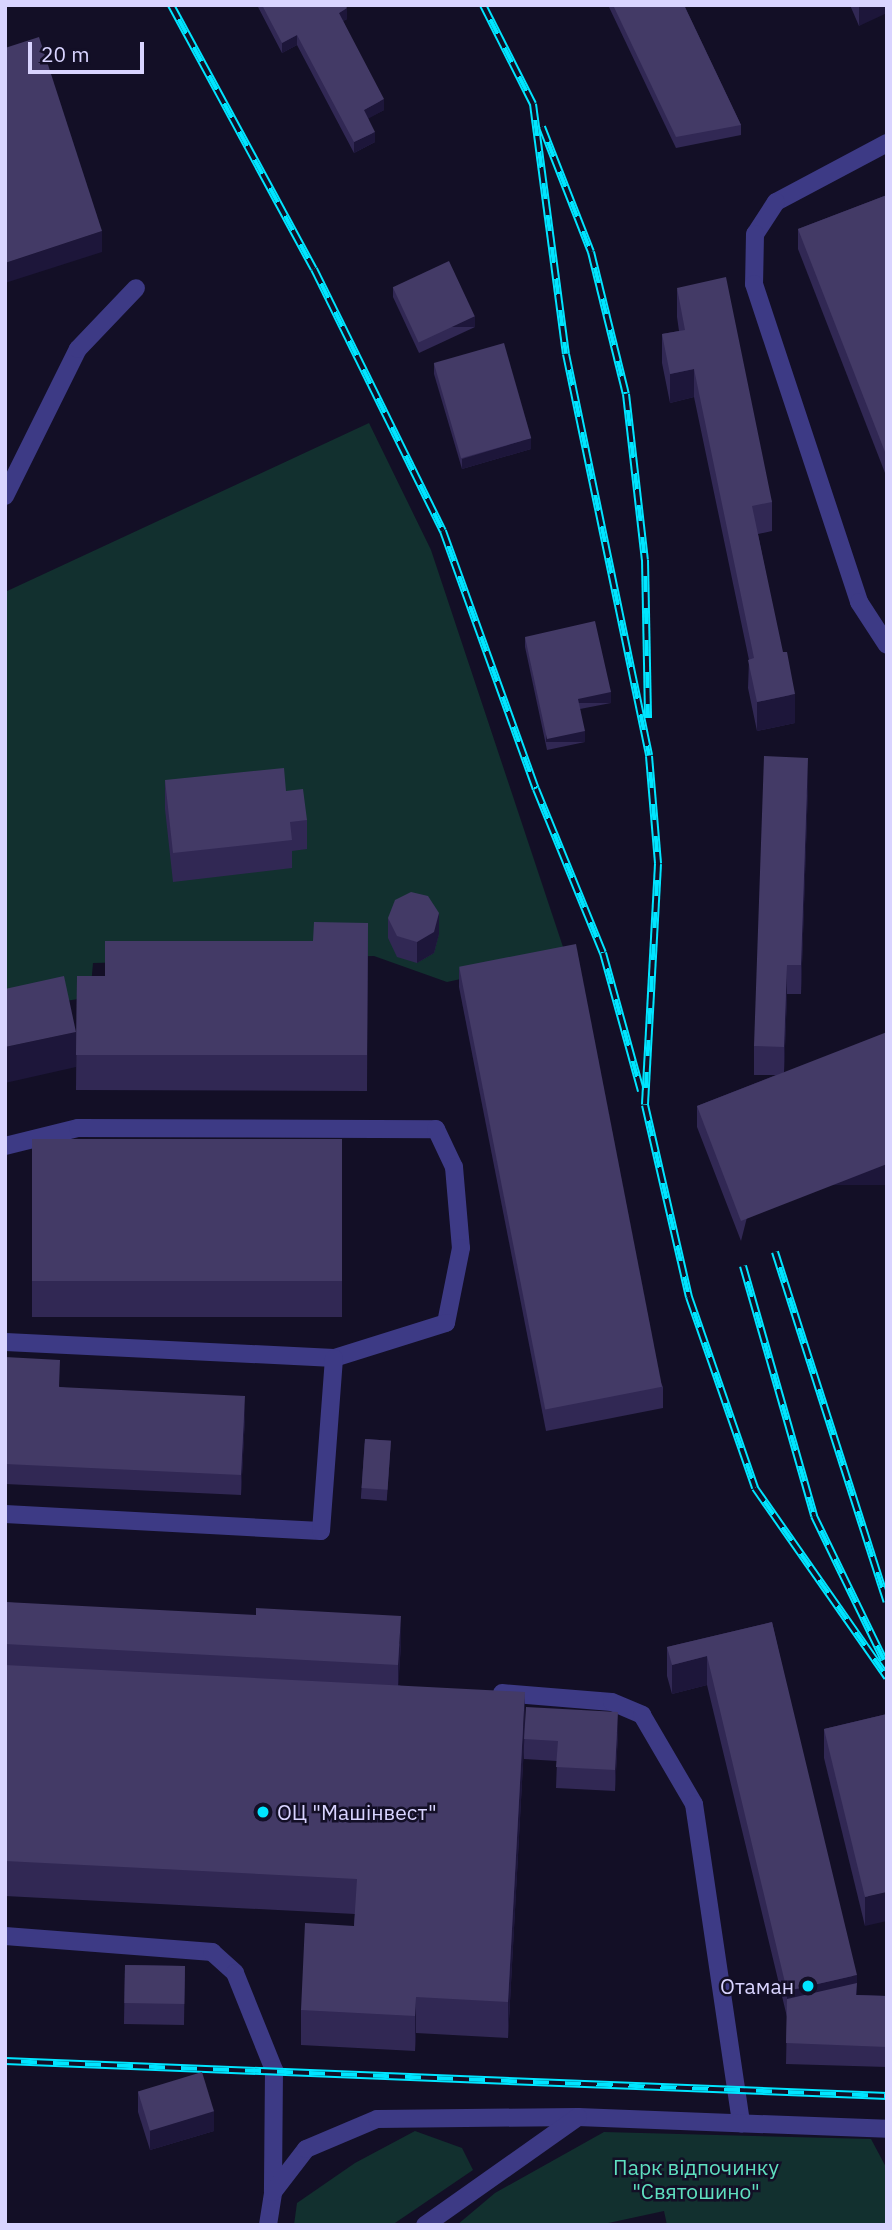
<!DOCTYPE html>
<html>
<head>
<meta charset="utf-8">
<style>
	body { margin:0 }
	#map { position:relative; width:892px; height:2230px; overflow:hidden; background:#130f26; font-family:"IBM Plex Sans",sans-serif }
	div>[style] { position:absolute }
	.green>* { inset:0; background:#12302f }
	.minor>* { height:18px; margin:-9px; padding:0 9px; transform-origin:9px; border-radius:9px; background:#3d3a85 }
	.rail>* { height:8px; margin-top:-4px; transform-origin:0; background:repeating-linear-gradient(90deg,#130f26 0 16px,#00e5ff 0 32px); box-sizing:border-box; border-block:2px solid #00e5ff }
	.wall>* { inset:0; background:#312854; transform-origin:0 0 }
	.shaded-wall>* { inset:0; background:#1d163a; transform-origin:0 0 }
	.building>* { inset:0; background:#433a66; transform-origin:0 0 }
	.dots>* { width:19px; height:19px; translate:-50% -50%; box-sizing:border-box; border:4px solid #130f26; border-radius:50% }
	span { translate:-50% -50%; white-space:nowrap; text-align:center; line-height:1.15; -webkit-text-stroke:5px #130f26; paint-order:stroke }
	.poi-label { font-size:21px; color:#d9d4ff }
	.left { translate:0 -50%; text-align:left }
	.right { translate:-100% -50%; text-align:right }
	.park-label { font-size:21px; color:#5fe0c0 }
	.frame { position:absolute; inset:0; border:7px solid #d9d4ff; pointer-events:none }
	.scale { position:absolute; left:28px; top:42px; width:116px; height:32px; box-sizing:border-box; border:4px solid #d9d4ff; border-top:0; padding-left:9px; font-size:21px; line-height:24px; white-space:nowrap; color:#d9d4ff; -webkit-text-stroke:5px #130f26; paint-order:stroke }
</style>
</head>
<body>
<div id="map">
	<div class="green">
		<div style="clip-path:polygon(369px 423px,431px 550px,566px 956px,447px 982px,374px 956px,93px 963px,90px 997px,5px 1011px,5px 592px)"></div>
		<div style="clip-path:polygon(415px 2131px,462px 2148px,473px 2170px,392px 2225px,294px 2225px,297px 2203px,355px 2163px)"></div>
		<div style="clip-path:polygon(604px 2132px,871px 2139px,887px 2169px,887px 2225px,667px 2225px,664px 2211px,599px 2225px,457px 2225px,495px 2193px)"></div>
	</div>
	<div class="minor">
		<div style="left:887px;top:143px;width:126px;rotate:152deg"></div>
		<div style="left:776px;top:202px;width:38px;rotate:123deg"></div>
		<div style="left:755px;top:234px;width:50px;rotate:91.1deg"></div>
		<div style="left:754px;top:284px;width:335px;rotate:71.7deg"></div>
		<div style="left:859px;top:602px;width:51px;rotate:56.9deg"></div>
		<div style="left:5px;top:496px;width:164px;rotate:-63.6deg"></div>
		<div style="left:78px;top:349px;width:84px;rotate:-46.4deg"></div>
		<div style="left:5px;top:1146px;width:75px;rotate:-13.9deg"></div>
		<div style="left:78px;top:1128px;width:358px;rotate:0.2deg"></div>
		<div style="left:436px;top:1129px;width:42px;rotate:64.7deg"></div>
		<div style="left:454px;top:1167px;width:81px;rotate:85.1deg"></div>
		<div style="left:461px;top:1248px;width:76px;rotate:101.3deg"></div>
		<div style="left:446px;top:1323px;width:117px;rotate:162.6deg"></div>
		<div style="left:334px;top:1358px;width:329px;rotate:-177.2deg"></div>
		<div style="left:5px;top:1514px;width:316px;rotate:3.1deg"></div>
		<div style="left:321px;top:1531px;width:173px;rotate:-85.7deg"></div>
		<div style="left:502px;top:1693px;width:110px;rotate:4.7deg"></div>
		<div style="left:612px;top:1702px;width:33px;rotate:23deg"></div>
		<div style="left:642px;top:1715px;width:103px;rotate:59.7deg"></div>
		<div style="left:694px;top:1804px;width:323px;rotate:81.6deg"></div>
		<div style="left:5px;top:1936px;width:208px;rotate:4.4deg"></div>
		<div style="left:212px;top:1952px;width:31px;rotate:42deg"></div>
		<div style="left:235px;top:1973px;width:105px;rotate:68.1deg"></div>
		<div style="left:274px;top:2070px;width:122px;rotate:90.5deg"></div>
		<div style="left:268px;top:2225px;width:33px;rotate:-81deg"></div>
		<div style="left:273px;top:2192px;width:54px;rotate:-52.5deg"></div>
		<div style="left:306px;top:2149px;width:77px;rotate:-22.9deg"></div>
		<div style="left:377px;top:2119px;width:201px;rotate:-0.6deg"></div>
		<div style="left:578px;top:2117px;width:309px;rotate:2.2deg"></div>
		<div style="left:425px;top:2225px;width:187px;rotate:-35.2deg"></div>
	</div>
	<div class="rail">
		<div style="left:171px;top:5px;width:300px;rotate:61.6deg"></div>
		<div style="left:314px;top:269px;width:292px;rotate:63.8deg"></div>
		<div style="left:443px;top:531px;width:274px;rotate:70.2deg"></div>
		<div style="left:536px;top:789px;width:177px;rotate:67.8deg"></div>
		<div style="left:603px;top:953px;width:143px;rotate:74.6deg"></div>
		<div style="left:483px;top:5px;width:111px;rotate:63.2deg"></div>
		<div style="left:533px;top:104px;width:252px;rotate:82.5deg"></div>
		<div style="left:566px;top:354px;width:410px;rotate:78.3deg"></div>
		<div style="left:649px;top:756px;width:108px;rotate:85.2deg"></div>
		<div style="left:658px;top:864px;width:241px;rotate:93.1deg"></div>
		<div style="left:645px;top:1105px;width:197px;rotate:77.1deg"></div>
		<div style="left:689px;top:1297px;width:202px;rotate:70.9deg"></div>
		<div style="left:755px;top:1488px;width:231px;rotate:55.1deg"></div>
		<div style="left:542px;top:127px;width:134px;rotate:68.6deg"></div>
		<div style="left:591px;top:252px;width:146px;rotate:76.2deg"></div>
		<div style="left:626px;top:394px;width:167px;rotate:83.5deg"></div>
		<div style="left:645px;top:560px;width:158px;rotate:88.9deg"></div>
		<div style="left:775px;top:1252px;width:367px;rotate:72.3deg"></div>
		<div style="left:743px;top:1266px;width:260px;rotate:74.1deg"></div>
		<div style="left:814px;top:1516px;width:160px;rotate:64.1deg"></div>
		<div style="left:5px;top:2061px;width:883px;rotate:2.27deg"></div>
	</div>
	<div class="wall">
		<div style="clip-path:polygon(257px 5px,345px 5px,347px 19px,343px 21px,384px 110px,368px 118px,375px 142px,354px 153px,297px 45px,282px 53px)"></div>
		<div style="clip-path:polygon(608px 5px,684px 5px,741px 125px,741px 135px,676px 148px)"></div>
		<div style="clip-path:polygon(850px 5px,887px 5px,859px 26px)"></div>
		<div style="clip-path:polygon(887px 195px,887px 478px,798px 249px,798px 229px)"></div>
		<div style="clip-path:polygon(393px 287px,475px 327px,419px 353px,393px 297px)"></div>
		<div style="clip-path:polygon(677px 288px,772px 502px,772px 531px,758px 534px,795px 723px,757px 731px,748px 688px,749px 660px,694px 397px,670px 403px,662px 363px,662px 334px,679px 331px,677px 317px)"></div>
		<div style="clip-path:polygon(434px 363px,531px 449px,462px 469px,434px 374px)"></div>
		<div style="clip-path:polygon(525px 637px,611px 703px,580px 709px,585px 742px,547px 750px,525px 647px)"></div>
		<div style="clip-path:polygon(165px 780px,286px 791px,307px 820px,307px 849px,292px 851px,292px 868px,173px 882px,165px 809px)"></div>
		<div style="clip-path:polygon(808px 786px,801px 994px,787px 994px,784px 1072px,741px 1241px,697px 1127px,697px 1106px,776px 1075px,754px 1075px,754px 1046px)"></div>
		<div style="clip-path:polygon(388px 918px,439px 934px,434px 953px,417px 963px,397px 957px,388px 938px)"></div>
		<div style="clip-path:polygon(368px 923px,367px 1091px,76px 1090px,77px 976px,105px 976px,313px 941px)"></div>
		<div style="clip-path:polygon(459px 967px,663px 1387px,663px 1408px,546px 1431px,459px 987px)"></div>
		<div style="left:32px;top:1139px;width:310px;height:178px"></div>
		<div style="clip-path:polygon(5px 1357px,60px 1387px,245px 1416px,241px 1495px,5px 1484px)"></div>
		<div style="left:365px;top:1439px;width:26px;height:60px;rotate:4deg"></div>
		<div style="clip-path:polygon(5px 1602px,401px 1644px,398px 1685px,525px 1727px,508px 2038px,416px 2033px,415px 2051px,301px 2045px,301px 2010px,354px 1926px,355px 1914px,5px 1896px)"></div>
		<div style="clip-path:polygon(772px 1622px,857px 1995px,887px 1996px,887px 2067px,786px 2064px,787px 2017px,707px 1685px,672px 1694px,667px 1676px,667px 1647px)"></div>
		<div style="clip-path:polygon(887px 1714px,865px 1926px,824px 1758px,824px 1729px)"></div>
		<div style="clip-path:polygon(618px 1733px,615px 1791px,556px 1788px,557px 1761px,524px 1759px,524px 1739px)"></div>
		<div style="left:125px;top:1965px;width:60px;height:59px;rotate:1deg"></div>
		<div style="clip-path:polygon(138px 2092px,214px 2131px,150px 2150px,138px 2112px)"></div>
	</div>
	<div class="shaded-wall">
		<div style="clip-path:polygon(859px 5px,887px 5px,887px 13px,859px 26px)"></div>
		<div style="clip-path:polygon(347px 8px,347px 19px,339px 23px,339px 13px)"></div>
		<div style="clip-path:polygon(297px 35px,297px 45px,282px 53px,282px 43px)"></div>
		<div style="clip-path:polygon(384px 99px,384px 110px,364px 121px,364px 110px)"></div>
		<div style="clip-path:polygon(375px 132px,375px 142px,354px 153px,354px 142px)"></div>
		<div style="clip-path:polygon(102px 231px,102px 252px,5px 283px,5px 263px)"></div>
		<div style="left:475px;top:316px;width:11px;height:62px;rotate:90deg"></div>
		<div style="clip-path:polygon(694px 369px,694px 397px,670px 403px,670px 374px)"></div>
		<div style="clip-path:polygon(531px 438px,531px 449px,462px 469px,462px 459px)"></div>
		<div style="left:611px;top:692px;width:11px;height:34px;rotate:90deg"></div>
		<div style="clip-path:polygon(795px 694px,795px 723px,757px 731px,757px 702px)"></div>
		<div style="left:585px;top:731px;width:11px;height:39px;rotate:90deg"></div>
		<div style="clip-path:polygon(808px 758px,808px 786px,801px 994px,801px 965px)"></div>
		<div style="clip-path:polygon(439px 913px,439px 934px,434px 953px,417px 963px,417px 942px)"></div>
		<div style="clip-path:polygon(787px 965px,787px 994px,784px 1075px,784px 1047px)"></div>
		<div style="clip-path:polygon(76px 1032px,76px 1067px,5px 1083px,5px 1047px)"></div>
		<div style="left:887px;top:1164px;width:21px;height:157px;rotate:90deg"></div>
		<div style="clip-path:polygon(245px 1396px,245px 1416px,241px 1495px,241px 1475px)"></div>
		<div style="clip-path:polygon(401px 1616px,401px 1644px,398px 1693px,398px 1665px)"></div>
		<div style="clip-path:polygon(707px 1656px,707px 1685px,672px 1694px,672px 1665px)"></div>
		<div style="clip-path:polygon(525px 1692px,525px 1727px,508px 2038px,508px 2002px)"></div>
		<div style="clip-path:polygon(618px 1712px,618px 1733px,615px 1791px,615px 1770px)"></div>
		<div style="clip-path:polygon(887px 1892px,887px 1921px,865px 1926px,865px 1897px)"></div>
		<div style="clip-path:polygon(857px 1975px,857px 2003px,787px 2020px,787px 1991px)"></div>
		<div style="clip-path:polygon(416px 1997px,416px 2033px,415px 2051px,415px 2016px)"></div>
		<div style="clip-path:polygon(214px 2111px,214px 2131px,150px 2150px,150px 2130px)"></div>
	</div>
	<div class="building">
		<div style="clip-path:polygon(262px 5px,345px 5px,347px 8px,339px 13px,384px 99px,364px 110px,375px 132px,354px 142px,297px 35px,282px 43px)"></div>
		<div style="clip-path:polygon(613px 5px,684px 5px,741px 125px,676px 137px)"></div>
		<div style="clip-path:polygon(39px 37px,102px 231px,5px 263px,5px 48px)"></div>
		<div style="clip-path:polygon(887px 195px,887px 457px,798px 229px)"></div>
		<div style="left:449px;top:261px;width:61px;height:62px;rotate:65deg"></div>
		<div style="clip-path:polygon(726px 277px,772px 502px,752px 506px,783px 652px,787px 652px,795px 694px,757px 702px,748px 660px,754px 658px,694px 369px,670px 374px,662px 334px,685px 330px,677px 288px)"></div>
		<div style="left:504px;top:343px;width:99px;height:73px;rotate:74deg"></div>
		<div style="clip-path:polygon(595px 621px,611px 692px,578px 699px,585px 731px,547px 739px,525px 637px)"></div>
		<div style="clip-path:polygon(764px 756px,808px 758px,801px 965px,787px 965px,784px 1047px,754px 1046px)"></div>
		<div style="clip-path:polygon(284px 768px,286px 791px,303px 789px,307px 820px,290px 822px,292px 840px,173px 853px,165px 780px)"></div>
		<div style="clip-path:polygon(411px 892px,428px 896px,439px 913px,434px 932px,417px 942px,397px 936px,388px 918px,395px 900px)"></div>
		<div style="clip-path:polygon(314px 922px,368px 923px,367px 1055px,76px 1055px,77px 976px,105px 976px,105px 941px,313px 941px)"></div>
		<div style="left:576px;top:944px;width:451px;height:119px;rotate:79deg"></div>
		<div style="clip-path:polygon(64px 976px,76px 1032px,5px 1047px,5px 989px)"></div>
		<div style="clip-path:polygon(887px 1032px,887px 1164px,741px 1221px,697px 1106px)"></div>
		<div style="left:32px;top:1139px;width:310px;height:142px"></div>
		<div style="clip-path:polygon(5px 1357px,60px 1360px,59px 1387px,245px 1396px,241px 1475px,5px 1464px)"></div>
		<div style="left:365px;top:1439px;width:26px;height:49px;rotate:4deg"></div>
		<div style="clip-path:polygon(5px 1602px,256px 1615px,256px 1608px,401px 1616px,398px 1665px,5px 1644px)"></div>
		<div style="clip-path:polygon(772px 1622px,857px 1975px,787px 1991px,707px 1656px,672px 1665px,667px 1647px)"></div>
		<div style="clip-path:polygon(5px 1665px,525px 1692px,508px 2002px,416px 1997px,415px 2016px,301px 2010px,305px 1923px,354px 1926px,357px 1879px,5px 1861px)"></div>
		<div style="clip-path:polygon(526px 1707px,618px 1712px,615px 1770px,556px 1767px,558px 1741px,524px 1739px)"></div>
		<div style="clip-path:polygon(887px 1714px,887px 1892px,865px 1897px,824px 1729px)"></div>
		<div style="left:125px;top:1965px;width:60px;height:38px;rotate:1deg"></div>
		<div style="clip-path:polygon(857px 1983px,856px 1995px,887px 1996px,887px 2047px,786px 2043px,787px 1999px)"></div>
		<div style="left:202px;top:2072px;width:41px;height:67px;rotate:73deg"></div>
	</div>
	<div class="dots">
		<div style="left:263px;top:1812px;background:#00e5ff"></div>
		<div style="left:808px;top:1986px;background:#00e5ff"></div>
	</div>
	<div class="poi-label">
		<span class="left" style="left:277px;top:1812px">ОЦ "Машінвест"</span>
		<span class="right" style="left:794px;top:1986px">Отаман</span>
	</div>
	<div class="park-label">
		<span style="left:696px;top:2179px">Парк відпочинку<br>"Святошино"</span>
	</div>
	<div class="frame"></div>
	<div class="scale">20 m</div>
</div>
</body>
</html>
